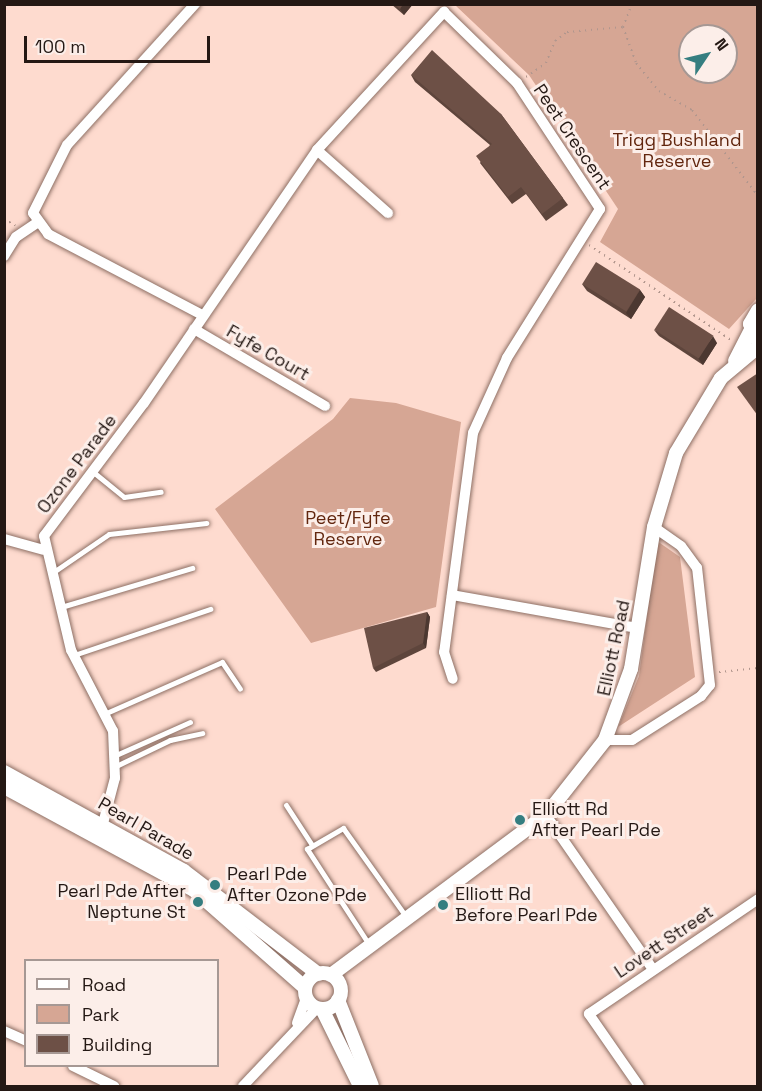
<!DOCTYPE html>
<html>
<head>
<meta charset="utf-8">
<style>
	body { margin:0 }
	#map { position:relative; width:762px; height:1091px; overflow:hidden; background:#fedbcf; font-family:"Space Grotesk",sans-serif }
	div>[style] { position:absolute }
	.green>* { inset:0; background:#d6a694 }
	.path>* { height:2px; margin-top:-1px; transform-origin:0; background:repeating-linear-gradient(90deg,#b1968d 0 1.5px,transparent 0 6px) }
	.roads { filter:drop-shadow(0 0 2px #8d6f64) drop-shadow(0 0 2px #8d6f64) }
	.lane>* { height:5px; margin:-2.5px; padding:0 2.5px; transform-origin:2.5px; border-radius:2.5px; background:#fff }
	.street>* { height:10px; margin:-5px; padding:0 5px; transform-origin:5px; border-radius:5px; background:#fff }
	.secondary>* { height:14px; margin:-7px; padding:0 7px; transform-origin:7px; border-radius:7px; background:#fff }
	.secondary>.ring { margin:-7px; padding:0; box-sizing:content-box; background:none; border:14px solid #fff; border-radius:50% }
	.wall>* { inset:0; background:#5e453c }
	.shaded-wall>* { inset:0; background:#4c3831 }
	.building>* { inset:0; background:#6d5046; transform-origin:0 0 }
	.dots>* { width:16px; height:16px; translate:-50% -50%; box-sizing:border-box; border:3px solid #fceee9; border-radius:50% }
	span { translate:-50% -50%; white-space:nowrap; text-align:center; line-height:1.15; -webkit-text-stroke:6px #fceee9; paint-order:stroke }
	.street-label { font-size:18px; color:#241814 }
	.park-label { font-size:18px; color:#62260e }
	.poi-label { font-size:18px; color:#241814 }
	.left { translate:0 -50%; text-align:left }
	.right { translate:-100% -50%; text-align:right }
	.frame { position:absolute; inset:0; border:6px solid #241814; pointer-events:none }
	.legend { position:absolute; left:24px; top:959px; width:195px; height:108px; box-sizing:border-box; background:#fceee9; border:2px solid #a69894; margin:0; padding:8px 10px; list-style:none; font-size:18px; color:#241814 }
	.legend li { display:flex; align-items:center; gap:12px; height:30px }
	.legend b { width:30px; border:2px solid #a69894 }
	.north { position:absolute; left:678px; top:24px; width:60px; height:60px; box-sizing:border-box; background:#fceee9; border:2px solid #a69894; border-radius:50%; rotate:55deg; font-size:16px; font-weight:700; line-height:24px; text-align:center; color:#241814 }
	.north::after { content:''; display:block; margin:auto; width:21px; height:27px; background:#357e80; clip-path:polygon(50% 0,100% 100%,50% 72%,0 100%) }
	.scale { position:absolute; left:24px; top:36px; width:186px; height:27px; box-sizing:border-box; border:3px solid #241814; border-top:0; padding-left:8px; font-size:18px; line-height:21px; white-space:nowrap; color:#241814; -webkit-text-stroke:4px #fceee9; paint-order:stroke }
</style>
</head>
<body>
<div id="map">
	<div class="green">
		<div style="clip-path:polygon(evenodd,455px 5px,757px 5px,757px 298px,729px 329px,600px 242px,618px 209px,529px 75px,455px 5px,690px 36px,726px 36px,726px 72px,690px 72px,690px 36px)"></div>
		<div style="clip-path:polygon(350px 398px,396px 403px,461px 422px,436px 607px,311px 643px,215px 509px,333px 419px)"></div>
		<div style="clip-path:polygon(657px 541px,680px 557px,695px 677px,618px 727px,639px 676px)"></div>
	</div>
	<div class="path">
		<div style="left:623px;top:27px;width:38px;rotate:70deg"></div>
		<div style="left:636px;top:63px;width:36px;rotate:51deg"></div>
		<div style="left:659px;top:91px;width:38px;rotate:30deg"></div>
		<div style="left:692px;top:110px;width:108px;rotate:52.5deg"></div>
		<div style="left:623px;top:27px;width:25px;rotate:-69deg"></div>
		<div style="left:526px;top:77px;width:24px;rotate:-35deg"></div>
		<div style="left:546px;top:63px;width:24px;rotate:-68deg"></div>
		<div style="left:555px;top:41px;width:15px;rotate:-37deg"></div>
		<div style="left:567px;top:32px;width:56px;rotate:-5.1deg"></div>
		<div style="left:4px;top:219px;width:13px;rotate:29deg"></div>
		<div style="left:589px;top:245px;width:171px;rotate:33.8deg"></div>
		<div style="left:719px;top:672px;width:39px;rotate:-6deg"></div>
	</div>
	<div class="roads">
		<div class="lane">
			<div style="left:92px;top:471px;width:41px;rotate:39.1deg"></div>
			<div style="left:124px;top:497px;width:37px;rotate:-8deg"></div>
			<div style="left:52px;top:573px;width:69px;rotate:-34.4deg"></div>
			<div style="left:109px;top:534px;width:98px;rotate:-6.5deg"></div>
			<div style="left:61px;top:607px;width:137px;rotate:-16.6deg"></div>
			<div style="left:74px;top:655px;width:144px;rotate:-18.7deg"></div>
			<div style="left:104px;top:714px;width:129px;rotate:-23.8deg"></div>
			<div style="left:222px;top:662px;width:32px;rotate:56deg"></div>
			<div style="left:116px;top:755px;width:81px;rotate:-24deg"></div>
			<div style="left:116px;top:766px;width:60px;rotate:-25.7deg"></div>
			<div style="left:170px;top:740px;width:33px;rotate:-12deg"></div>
			<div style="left:286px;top:805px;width:48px;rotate:57deg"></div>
			<div style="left:370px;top:946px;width:116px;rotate:-123deg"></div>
			<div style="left:307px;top:849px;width:42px;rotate:-30.3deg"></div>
			<div style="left:343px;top:828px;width:110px;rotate:54.6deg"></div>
		</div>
		<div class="street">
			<div style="left:195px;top:4px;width:190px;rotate:132.2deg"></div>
			<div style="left:67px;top:145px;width:76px;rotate:116.6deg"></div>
			<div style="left:33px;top:213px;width:26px;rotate:54deg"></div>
			<div style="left:48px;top:234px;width:174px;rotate:27.7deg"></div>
			<div style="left:317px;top:150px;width:95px;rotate:41.6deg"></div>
			<div style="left:4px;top:256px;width:22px;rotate:-58deg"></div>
			<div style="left:16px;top:237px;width:25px;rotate:-34deg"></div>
			<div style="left:194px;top:329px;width:152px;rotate:30.4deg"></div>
			<div style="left:4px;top:539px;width:41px;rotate:15.4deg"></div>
			<div style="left:452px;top:595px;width:189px;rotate:10.1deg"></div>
			<div style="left:605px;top:740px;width:27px"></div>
			<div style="left:632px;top:740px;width:82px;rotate:-32.5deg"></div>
			<div style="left:701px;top:696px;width:14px;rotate:-51deg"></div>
			<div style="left:710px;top:685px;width:118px;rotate:-96.3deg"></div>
			<div style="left:697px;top:568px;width:27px;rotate:-126deg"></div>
			<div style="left:681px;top:546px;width:33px;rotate:-145deg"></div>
			<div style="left:546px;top:815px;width:186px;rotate:55.3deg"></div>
			<div style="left:101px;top:831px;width:55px;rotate:-75.2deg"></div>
			<div style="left:115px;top:778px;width:47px;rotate:-92.4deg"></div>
			<div style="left:113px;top:731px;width:91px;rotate:-117.4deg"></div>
			<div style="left:71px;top:650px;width:117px;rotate:-103.3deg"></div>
			<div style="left:44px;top:536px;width:166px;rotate:-53.1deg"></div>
			<div style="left:144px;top:403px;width:306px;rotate:-55.6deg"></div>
			<div style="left:317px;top:150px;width:188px;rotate:-47.4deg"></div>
			<div style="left:444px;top:12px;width:102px;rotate:44.2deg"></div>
			<div style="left:517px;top:83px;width:151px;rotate:56.6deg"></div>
			<div style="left:600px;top:209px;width:176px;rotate:122deg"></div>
			<div style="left:507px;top:358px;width:82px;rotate:114.4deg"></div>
			<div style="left:473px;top:433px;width:221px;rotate:97.5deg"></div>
			<div style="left:444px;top:652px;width:28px;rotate:72deg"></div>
			<div style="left:297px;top:1023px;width:27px;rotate:-70deg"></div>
			<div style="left:4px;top:1031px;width:24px;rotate:24deg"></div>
			<div style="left:73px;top:1066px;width:46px;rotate:26deg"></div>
			<div style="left:243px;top:1086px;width:108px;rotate:-46.5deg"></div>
			<div style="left:639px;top:1086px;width:88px;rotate:-124.8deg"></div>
			<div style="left:589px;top:1014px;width:204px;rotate:-34.2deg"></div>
		</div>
		<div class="secondary">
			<div style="left:755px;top:337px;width:14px;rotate:-111deg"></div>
			<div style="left:750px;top:324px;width:16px;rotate:-60deg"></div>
			<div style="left:735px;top:361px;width:35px;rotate:-63deg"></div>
			<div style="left:4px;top:772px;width:205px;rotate:28.8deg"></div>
			<div style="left:184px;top:871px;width:169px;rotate:37.5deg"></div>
			<div style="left:4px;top:787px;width:216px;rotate:28.5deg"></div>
			<div style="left:194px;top:890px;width:148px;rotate:41.4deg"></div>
			<div class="ring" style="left:305px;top:973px;width:22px;height:22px"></div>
			<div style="left:331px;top:975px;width:268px;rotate:-36.7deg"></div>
			<div style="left:546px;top:815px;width:95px;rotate:-51.8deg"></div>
			<div style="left:605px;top:740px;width:76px;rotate:-69.9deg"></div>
			<div style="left:631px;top:669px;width:144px;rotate:-80.8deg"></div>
			<div style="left:654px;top:527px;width:77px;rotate:-73.4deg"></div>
			<div style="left:676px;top:453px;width:87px;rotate:-59deg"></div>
			<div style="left:721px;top:378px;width:48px;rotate:-40deg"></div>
			<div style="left:338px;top:1000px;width:92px;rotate:68.4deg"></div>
			<div style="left:322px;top:1009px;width:86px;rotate:63.7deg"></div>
		</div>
	</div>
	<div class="wall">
		<div style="clip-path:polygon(391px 4px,413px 4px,404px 15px)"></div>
		<div style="clip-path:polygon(411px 75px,501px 114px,568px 205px,546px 221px,526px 194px,512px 204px,480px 163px,490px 145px,415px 82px)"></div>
		<div style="clip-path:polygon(582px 284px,640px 290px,645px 297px,631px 319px,587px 291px)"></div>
		<div style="clip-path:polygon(654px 330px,717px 343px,703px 365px,659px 336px)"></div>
		<div style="clip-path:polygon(427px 612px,430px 617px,426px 648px,376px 672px,373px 668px)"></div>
	</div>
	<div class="shaded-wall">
		<div style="clip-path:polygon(403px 4px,413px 4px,404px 15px,400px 9px)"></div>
		<div style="clip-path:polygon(640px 290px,645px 297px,631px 319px,626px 313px)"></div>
		<div style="clip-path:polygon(713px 336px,717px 343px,703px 365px,698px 358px)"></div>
		<div style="clip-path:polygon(427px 612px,430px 617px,426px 648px,423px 643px)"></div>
	</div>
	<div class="building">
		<div style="clip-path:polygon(394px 4px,403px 4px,400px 9px)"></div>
		<div style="clip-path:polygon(432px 50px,501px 114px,563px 198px,542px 214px,521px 187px,508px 197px,476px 156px,492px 144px,411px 75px)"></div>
		<div style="left:596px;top:262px;width:52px;height:26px;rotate:32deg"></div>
		<div style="left:669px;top:307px;width:53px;height:27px;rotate:33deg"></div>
		<div style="clip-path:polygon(758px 373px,758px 416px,737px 387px)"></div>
		<div style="clip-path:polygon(427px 612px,423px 643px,373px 668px,364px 628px)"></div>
	</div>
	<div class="dots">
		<div style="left:520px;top:820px;background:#357e80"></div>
		<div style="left:215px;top:885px;background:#357e80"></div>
		<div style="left:198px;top:902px;background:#357e80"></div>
		<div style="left:443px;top:905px;background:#357e80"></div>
	</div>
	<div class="street-label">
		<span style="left:572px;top:137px;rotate:56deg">Peet Crescent</span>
		<span style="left:268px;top:353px;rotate:30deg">Fyfe Court</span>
		<span style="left:77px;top:464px;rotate:-53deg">Ozone Parade</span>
		<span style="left:614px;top:648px;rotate:-78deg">Elliott Road</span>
		<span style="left:146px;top:829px;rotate:30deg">Pearl Parade</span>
		<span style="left:664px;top:942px;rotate:-34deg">Lovett Street</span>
	</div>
	<div class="park-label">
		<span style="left:677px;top:151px">Trigg Bushland<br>Reserve</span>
		<span style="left:348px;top:529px">Peet/Fyfe<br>Reserve</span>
	</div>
	<div class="poi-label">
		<span class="left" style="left:532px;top:820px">Elliott Rd<br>After Pearl Pde</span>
		<span class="left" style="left:227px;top:885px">Pearl Pde<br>After Ozone Pde</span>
		<span class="right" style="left:186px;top:902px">Pearl Pde After<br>Neptune St</span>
		<span class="left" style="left:455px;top:905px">Elliott Rd<br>Before Pearl Pde</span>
	</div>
	<div class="frame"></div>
	<ul class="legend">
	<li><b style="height:8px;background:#fff"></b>Road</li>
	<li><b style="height:16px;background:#d6a694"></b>Park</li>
	<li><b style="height:16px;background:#6d5046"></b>Building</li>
	</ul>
	<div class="north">N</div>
	<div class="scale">100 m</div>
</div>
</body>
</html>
